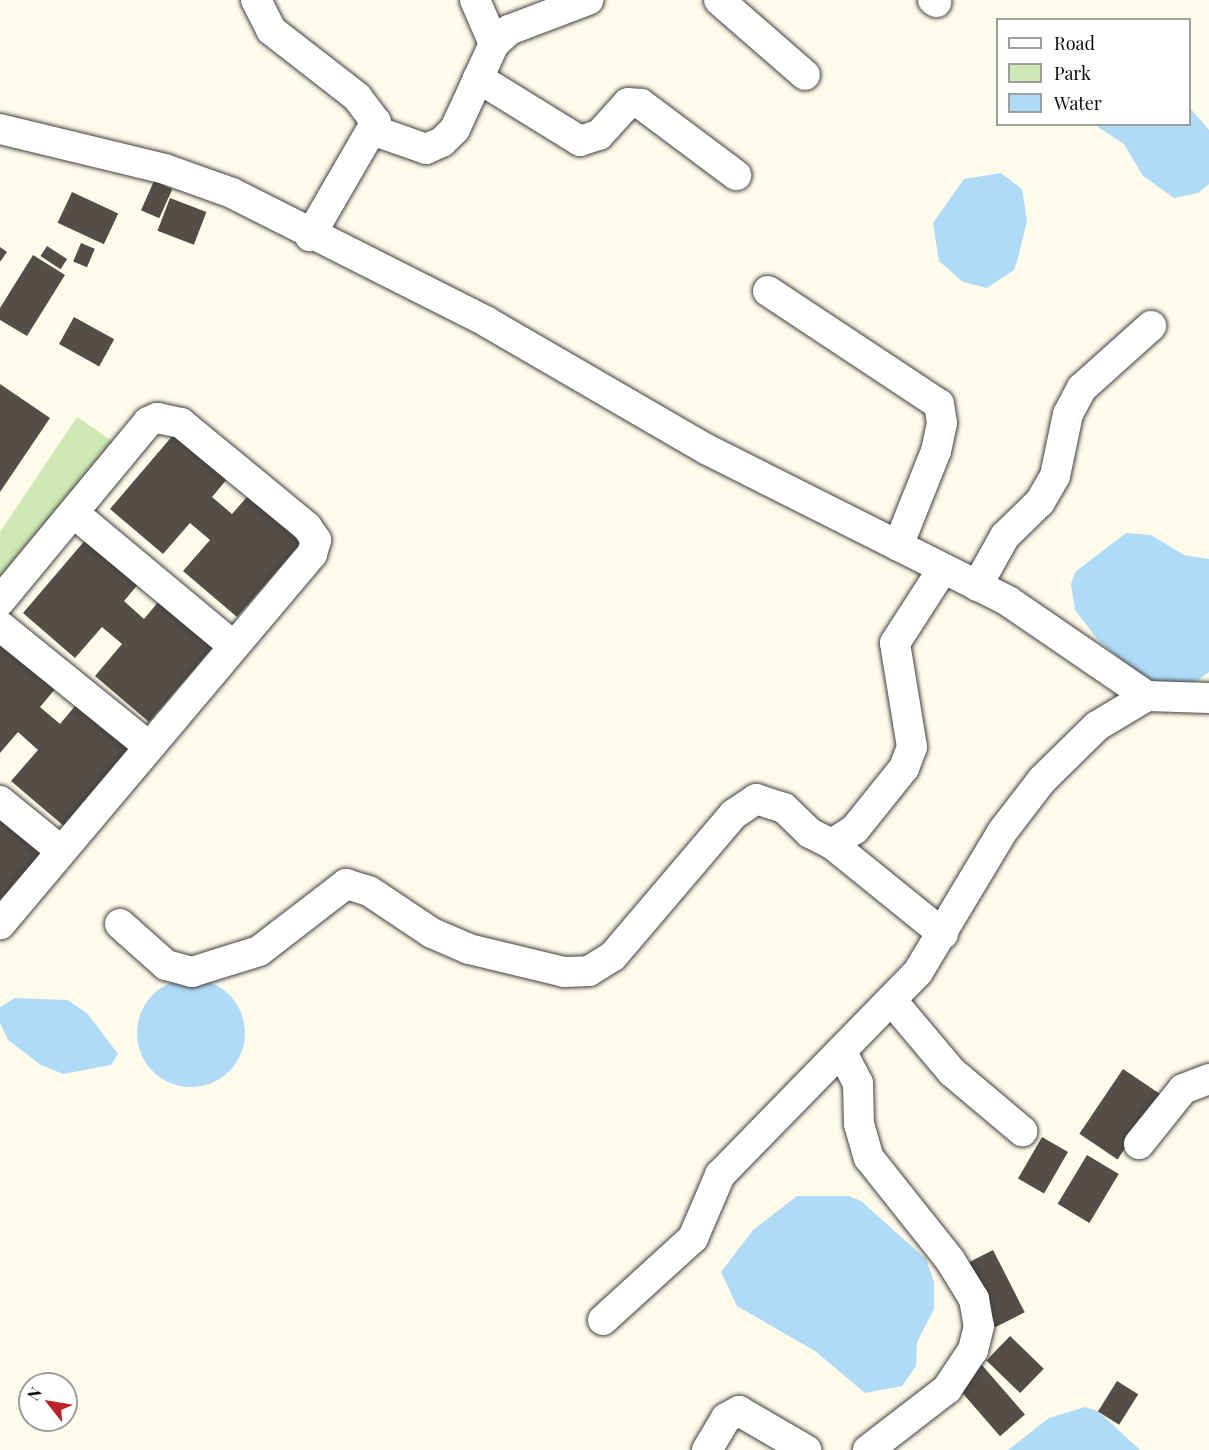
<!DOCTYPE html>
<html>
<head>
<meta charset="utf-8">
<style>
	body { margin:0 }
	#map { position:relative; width:1209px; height:1450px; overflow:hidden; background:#fffbea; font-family:"Playfair Display",serif }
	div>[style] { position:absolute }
	.green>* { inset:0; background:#cfe9b4 }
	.water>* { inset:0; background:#afdbf7 }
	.round { border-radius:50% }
	.building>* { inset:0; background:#544d48; transform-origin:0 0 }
	.roads { filter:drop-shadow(0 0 2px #3f3f3f) drop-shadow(0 0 2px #3f3f3f) }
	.minor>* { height:30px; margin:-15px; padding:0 15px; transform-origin:15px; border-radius:15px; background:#fff }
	span { translate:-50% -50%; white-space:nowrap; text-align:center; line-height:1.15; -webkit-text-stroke:6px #fff; paint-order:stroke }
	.legend { position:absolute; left:996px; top:18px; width:195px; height:108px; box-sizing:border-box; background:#fff; border:2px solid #9e9e9e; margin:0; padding:8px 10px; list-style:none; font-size:18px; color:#0c0c0c }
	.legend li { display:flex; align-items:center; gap:12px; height:30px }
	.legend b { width:30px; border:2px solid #9e9e9e }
	.north { position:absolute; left:18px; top:1372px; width:60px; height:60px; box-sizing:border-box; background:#fff; border:2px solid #9e9e9e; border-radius:50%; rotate:301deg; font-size:16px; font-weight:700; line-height:24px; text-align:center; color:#0c0c0c }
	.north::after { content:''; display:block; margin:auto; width:21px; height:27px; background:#bd2229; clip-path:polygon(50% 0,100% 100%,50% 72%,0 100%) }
</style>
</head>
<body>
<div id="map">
	<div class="green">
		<div style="clip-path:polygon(77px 417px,118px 445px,0 590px,0 532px)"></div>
	</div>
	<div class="water">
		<div style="clip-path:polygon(1190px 108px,1209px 130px,1209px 184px,1198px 193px,1174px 198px,1143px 176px,1124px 144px,1095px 125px,1190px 124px)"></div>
		<div style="clip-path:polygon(1001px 173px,1022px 189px,1027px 221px,1018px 258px,1014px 270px,987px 288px,963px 282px,939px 261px,933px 223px,964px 179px)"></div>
		<div style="clip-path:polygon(1126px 533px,1151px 535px,1184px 555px,1209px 559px,1209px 672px,1194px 683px,1148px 682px,1098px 640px,1075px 610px,1071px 584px,1075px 572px)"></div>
		<div class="round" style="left:137px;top:979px;width:108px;height:108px"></div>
		<div style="clip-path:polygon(15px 998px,67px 1000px,87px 1013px,118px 1054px,111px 1065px,63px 1074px,41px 1065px,8px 1040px,0 1023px,0 1007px)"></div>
		<div style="clip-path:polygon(797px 1196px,849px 1196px,861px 1201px,926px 1259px,934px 1282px,934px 1309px,917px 1342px,916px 1366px,902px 1386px,865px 1393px,815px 1351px,737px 1306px,721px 1272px,753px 1230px)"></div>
		<div style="clip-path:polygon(1085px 1407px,1098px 1411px,1140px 1450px,1008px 1450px,1049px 1418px)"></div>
	</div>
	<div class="building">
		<div style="left:154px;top:181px;width:20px;height:32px;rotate:24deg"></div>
		<div style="left:72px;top:192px;width:51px;height:34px;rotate:25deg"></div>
		<div style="left:170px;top:198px;width:39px;height:35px;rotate:21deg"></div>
		<div style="left:81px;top:243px;width:15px;height:20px;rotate:23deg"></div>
		<div style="left:47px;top:246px;width:24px;height:12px;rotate:33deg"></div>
		<div style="clip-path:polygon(0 247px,7px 252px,0 262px)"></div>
		<div style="clip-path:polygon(33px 255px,65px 275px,27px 336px,0 320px,0 308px)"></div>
		<div style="left:74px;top:317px;width:46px;height:31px;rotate:29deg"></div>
		<div style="clip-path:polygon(0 384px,50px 418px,0 492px)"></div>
		<div style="clip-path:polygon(180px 427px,233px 472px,212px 497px,232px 514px,253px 490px,307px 536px,237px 617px,183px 571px,210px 540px,190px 523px,163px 554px,110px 509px)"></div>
		<div style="clip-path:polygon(93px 531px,145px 576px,124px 601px,144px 619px,165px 594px,219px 640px,149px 722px,95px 676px,122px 644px,102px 627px,75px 658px,23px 613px)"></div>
		<div style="clip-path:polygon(9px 637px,61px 682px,40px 707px,60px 724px,81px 699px,135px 746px,65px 827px,11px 781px,38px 750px,18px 732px,0 753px,0 647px)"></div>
		<div style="clip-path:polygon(0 809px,46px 847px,0 900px)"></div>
		<div style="left:1123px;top:1069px;width:46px;height:78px;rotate:34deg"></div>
		<div style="left:1042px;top:1137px;width:30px;height:48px;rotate:30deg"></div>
		<div style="left:1087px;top:1155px;width:37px;height:57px;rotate:31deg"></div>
		<div style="left:993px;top:1250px;width:70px;height:33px;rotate:63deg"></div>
		<div style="left:1010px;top:1336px;width:47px;height:34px;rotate:44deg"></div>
		<div style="left:981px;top:1364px;width:67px;height:33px;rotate:49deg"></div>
		<div style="left:1117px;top:1381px;width:25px;height:36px;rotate:32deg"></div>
	</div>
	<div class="roads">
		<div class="minor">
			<div style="left:256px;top:0;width:34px;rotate:63deg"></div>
			<div style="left:271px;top:30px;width:109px;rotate:37.9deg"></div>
			<div style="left:357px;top:97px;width:31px;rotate:53deg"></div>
			<div style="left:376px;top:122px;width:132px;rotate:120.1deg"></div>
			<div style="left:475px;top:0;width:48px;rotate:66.6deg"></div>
			<div style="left:719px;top:0;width:114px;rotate:41.1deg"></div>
			<div style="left:933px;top:0;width:4px;rotate:34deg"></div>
			<div style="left:478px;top:78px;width:120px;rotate:31.7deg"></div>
			<div style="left:580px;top:141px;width:20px;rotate:-18deg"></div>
			<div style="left:599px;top:135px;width:43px;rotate:-47.8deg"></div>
			<div style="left:628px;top:103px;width:13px;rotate:4deg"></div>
			<div style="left:641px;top:104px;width:119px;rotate:36.8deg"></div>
			<div style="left:0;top:129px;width:170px;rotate:13.6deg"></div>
			<div style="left:165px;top:169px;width:71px;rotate:19.7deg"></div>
			<div style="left:232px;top:193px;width:286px;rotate:26.8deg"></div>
			<div style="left:487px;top:322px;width:255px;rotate:30.1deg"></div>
			<div style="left:708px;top:450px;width:336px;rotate:26.7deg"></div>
			<div style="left:1008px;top:601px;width:168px;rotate:34.4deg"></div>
			<div style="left:1147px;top:696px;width:62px;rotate:1.8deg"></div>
			<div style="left:375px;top:131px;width:54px;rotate:19.4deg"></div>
			<div style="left:426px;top:149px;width:17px;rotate:-24deg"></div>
			<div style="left:442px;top:142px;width:18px;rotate:-45deg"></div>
			<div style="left:455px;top:129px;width:94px;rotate:-65.4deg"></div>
			<div style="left:494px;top:44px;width:21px;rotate:-43deg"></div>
			<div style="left:509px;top:30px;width:85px;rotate:-20.8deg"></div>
			<div style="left:768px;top:291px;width:205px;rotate:33.5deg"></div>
			<div style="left:939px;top:404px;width:19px;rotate:81deg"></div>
			<div style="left:942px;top:423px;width:29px;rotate:102deg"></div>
			<div style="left:936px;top:451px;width:102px;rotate:111.8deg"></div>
			<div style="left:75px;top:514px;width:204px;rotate:39.8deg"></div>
			<div style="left:977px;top:586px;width:57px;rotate:-60.8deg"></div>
			<div style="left:1005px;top:536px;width:49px;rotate:-44.2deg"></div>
			<div style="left:1040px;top:502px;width:30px;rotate:-60deg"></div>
			<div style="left:1055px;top:476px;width:63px;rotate:-78.2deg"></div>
			<div style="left:1068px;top:414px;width:30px;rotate:-62deg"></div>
			<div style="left:1082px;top:388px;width:93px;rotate:-41.9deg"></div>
			<div style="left:0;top:601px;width:232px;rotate:-50.4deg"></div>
			<div style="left:148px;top:422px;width:10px;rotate:-24deg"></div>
			<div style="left:157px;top:418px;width:25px;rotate:12deg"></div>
			<div style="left:181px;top:423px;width:163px;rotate:39.5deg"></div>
			<div style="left:307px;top:527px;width:16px;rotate:55deg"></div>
			<div style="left:316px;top:540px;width:15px;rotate:106deg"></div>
			<div style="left:312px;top:554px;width:484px;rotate:130.1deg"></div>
			<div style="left:0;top:626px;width:189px;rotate:39deg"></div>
			<div style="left:0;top:801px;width:77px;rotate:39.2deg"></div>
			<div style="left:832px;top:844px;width:143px;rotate:39deg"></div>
			<div style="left:120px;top:924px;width:62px;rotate:41.7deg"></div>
			<div style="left:166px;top:965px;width:27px;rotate:15deg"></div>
			<div style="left:192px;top:972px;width:70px;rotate:-17.4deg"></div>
			<div style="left:259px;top:951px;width:110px;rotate:-37.6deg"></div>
			<div style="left:346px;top:884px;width:24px;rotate:17deg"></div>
			<div style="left:369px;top:891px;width:76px;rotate:33.7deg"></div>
			<div style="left:432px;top:933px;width:40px;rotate:23.4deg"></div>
			<div style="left:469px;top:949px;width:98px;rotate:13.6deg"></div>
			<div style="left:564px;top:972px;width:25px;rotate:-2deg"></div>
			<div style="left:589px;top:971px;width:28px;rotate:-32deg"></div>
			<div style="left:613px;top:956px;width:187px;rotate:-49.6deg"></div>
			<div style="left:734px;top:814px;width:27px;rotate:-34deg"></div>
			<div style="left:756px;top:799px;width:29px;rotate:18deg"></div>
			<div style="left:784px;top:808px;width:36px;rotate:44deg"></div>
			<div style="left:810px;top:833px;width:25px;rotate:27deg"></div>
			<div style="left:832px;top:844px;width:27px;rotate:-33deg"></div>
			<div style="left:855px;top:829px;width:78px;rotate:-51.2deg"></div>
			<div style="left:904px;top:768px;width:22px;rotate:-69deg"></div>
			<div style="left:912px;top:747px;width:105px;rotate:-99.3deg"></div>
			<div style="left:895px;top:643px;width:87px;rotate:-57.2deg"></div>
			<div style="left:893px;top:1002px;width:92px;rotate:49.9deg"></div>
			<div style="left:952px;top:1072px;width:92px;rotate:40.1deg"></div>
			<div style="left:843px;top:1054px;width:33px;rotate:63deg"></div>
			<div style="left:858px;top:1083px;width:41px;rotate:88.6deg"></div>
			<div style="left:859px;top:1124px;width:35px;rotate:74deg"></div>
			<div style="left:869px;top:1158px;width:130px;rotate:51.5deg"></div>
			<div style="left:950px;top:1260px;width:46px;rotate:58.4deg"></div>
			<div style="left:974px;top:1299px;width:27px;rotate:80deg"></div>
			<div style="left:979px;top:1326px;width:25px;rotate:104deg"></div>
			<div style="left:973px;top:1350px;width:47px;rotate:123.7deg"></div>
			<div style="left:947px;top:1389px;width:100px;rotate:142.3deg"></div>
			<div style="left:1139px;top:1144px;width:70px;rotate:-51.3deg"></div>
			<div style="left:1183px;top:1089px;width:28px;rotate:-21deg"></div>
			<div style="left:603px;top:1320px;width:122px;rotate:-42.3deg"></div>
			<div style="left:693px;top:1238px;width:69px;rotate:-66.8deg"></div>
			<div style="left:720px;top:1175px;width:284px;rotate:-45.7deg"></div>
			<div style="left:918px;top:972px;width:163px;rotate:-59deg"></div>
			<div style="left:1002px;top:832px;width:66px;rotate:-52.4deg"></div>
			<div style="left:1042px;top:780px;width:77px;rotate:-44.5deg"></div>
			<div style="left:1097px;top:726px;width:58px;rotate:-31deg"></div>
			<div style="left:707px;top:1450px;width:37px;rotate:-59deg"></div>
			<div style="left:726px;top:1418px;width:15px;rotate:-28deg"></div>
			<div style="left:739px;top:1411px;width:78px;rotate:30.2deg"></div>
		</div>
	</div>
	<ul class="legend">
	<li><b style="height:8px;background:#fff"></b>Road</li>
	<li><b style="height:16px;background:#cfe9b4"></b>Park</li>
	<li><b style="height:16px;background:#afdbf7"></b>Water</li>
	</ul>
	<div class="north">N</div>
</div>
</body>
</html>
